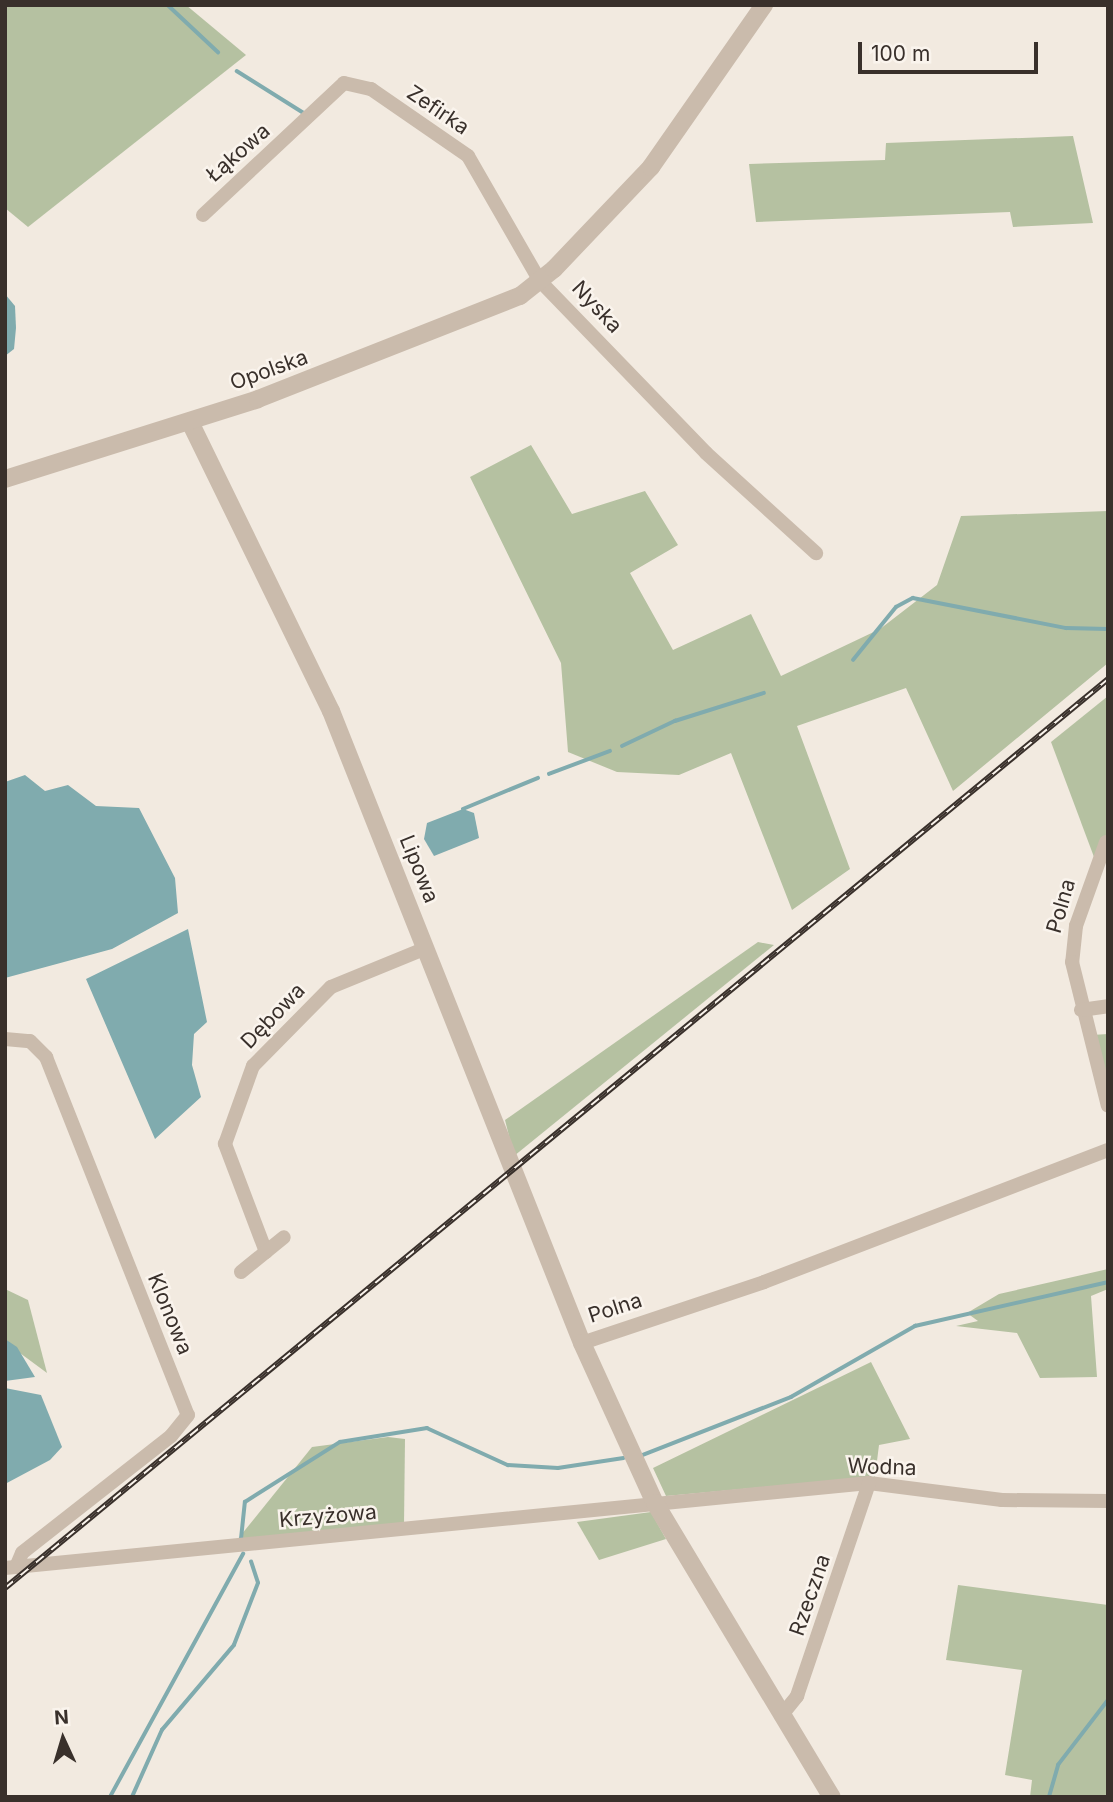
<!DOCTYPE html>
<html>
<head>
<meta charset="utf-8">
<style>
	body { margin:0 }
	#map { position:relative; width:1113px; height:1802px; overflow:hidden; background:#f2eae0; font-family:Inter,sans-serif }
	div>[style] { position:absolute }
	.green>* { inset:0; background:#b5c1a1 }
	.water>* { inset:0; background:#80abae }
	.stream>* { height:3.5px; margin:-1.75px; padding:0 1.75px; transform-origin:1.75px; border-radius:1.75px; background:#80abae }
	.minor>* { height:14px; margin:-7px; padding:0 7px; transform-origin:7px; border-radius:7px; background:#cabbac }
	.tertiary>* { height:18px; margin:-9px; padding:0 9px; transform-origin:9px; border-radius:9px; background:#cabbac }
	.rail>* { height:6px; margin-top:-3px; transform-origin:0; background:repeating-linear-gradient(90deg,#faf4ed 0 10px,#39302b 0 20px); box-sizing:border-box; border-block:2px solid #39302b }
	span { translate:-50% -50%; white-space:nowrap; text-align:center; line-height:1.15; -webkit-text-stroke:5px #faf4ed; paint-order:stroke }
	.street-label { font-size:21px; color:#39302b }
	.frame { position:absolute; inset:0; border:7px solid #39302b; pointer-events:none }
	.north { position:absolute; left:28px; top:1704px; width:70px; height:70px; -webkit-text-stroke:5px #faf4ed; paint-order:stroke; rotate:356deg; font-size:19px; font-weight:700; line-height:28px; text-align:center; color:#39302b }
	.north::after { content:''; display:block; margin:auto; width:24px; height:32px; background:#39302b; clip-path:polygon(50% 0,100% 100%,50% 72%,0 100%) }
	.scale { position:absolute; left:858px; top:42px; width:180px; height:32px; box-sizing:border-box; border:4px solid #39302b; border-top:0; padding-left:9px; font-size:21px; line-height:24px; white-space:nowrap; color:#39302b; -webkit-text-stroke:5px #faf4ed; paint-order:stroke }
</style>
</head>
<body>
<div id="map">
	<div class="green">
		<div style="clip-path:polygon(5px 5px,186px 5px,246px 55px,28px 227px,5px 208px)"></div>
		<div style="clip-path:polygon(1073px 136px,1093px 223px,1013px 227px,1010px 212px,756px 222px,749px 164px,885px 160px,886px 143px)"></div>
		<div style="clip-path:polygon(531px 445px,572px 514px,645px 491px,678px 545px,630px 573px,673px 650px,751px 614px,781px 676px,880px 629px,937px 585px,961px 516px,1108px 511px,1108px 663px,953px 791px,906px 688px,797px 726px,850px 869px,792px 910px,731px 753px,679px 775px,617px 772px,568px 752px,561px 663px,470px 477px)"></div>
		<div style="clip-path:polygon(1108px 696px,1108px 837px,1094px 857px,1051px 742px)"></div>
		<div style="clip-path:polygon(758px 942px,774px 945px,514px 1156px,505px 1120px)"></div>
		<div style="clip-path:polygon(1108px 1034px,1108px 1080px,1092px 1035px)"></div>
		<div style="clip-path:polygon(1108px 1269px,1108px 1289px,1091px 1296px,1097px 1377px,1040px 1378px,1017px 1333px,956px 1326px,978px 1321px,967px 1313px,999px 1294px)"></div>
		<div style="clip-path:polygon(5px 1289px,28px 1300px,47px 1373px,5px 1342px)"></div>
		<div style="clip-path:polygon(871px 1362px,910px 1439px,879px 1445px,875px 1477px,666px 1496px,653px 1468px)"></div>
		<div style="clip-path:polygon(388px 1437px,405px 1439px,404px 1525px,237px 1540px,312px 1447px)"></div>
		<div style="clip-path:polygon(651px 1512px,666px 1539px,599px 1560px,577px 1522px)"></div>
		<div style="clip-path:polygon(958px 1585px,1108px 1605px,1108px 1797px,1030px 1797px,1032px 1780px,1005px 1775px,1022px 1670px,946px 1660px)"></div>
	</div>
	<div class="water">
		<div style="clip-path:polygon(5px 294px,15px 306px,16px 328px,14px 349px,5px 356px)"></div>
		<div style="clip-path:polygon(25px 775px,45px 791px,68px 785px,96px 806px,139px 808px,175px 878px,178px 913px,112px 949px,5px 978px,5px 782px)"></div>
		<div style="clip-path:polygon(463px 809px,474px 813px,479px 838px,434px 856px,424px 839px,427px 823px)"></div>
		<div style="clip-path:polygon(188px 929px,207px 1022px,194px 1034px,192px 1065px,201px 1097px,155px 1139px,86px 979px)"></div>
		<div style="clip-path:polygon(5px 1339px,17px 1347px,35px 1377px,5px 1381px)"></div>
		<div style="clip-path:polygon(5px 1388px,41px 1395px,62px 1447px,50px 1460px,5px 1484px)"></div>
	</div>
	<div class="stream">
		<div style="left:168px;top:5px;width:69px;rotate:43.2deg"></div>
		<div style="left:237px;top:71px;width:79px;rotate:32.1deg"></div>
		<div style="left:853px;top:660px;width:68px;rotate:-50.9deg"></div>
		<div style="left:896px;top:607px;width:19px;rotate:-28deg"></div>
		<div style="left:913px;top:598px;width:156px;rotate:11.1deg"></div>
		<div style="left:1066px;top:628px;width:42px;rotate:1.4deg"></div>
		<div style="left:622px;top:746px;width:59px;rotate:-25.3deg"></div>
		<div style="left:675px;top:721px;width:93px;rotate:-17.5deg"></div>
		<div style="left:549px;top:774px;width:65px;rotate:-20.7deg"></div>
		<div style="left:463px;top:809px;width:81px;rotate:-22.5deg"></div>
		<div style="left:643px;top:1455px;width:159px;rotate:-21.4deg"></div>
		<div style="left:791px;top:1397px;width:143px;rotate:-29.8deg"></div>
		<div style="left:915px;top:1326px;width:198px;rotate:-12.8deg"></div>
		<div style="left:241px;top:1539px;width:37px;rotate:-84deg"></div>
		<div style="left:245px;top:1502px;width:112px;rotate:-32.3deg"></div>
		<div style="left:340px;top:1442px;width:88px;rotate:-9.1deg"></div>
		<div style="left:427px;top:1428px;width:89px;rotate:24.6deg"></div>
		<div style="left:508px;top:1465px;width:50px;rotate:3.4deg"></div>
		<div style="left:558px;top:1468px;width:66px;rotate:-8.7deg"></div>
		<div style="left:110px;top:1797px;width:277px;rotate:-61.3deg"></div>
		<div style="left:132px;top:1797px;width:73px;rotate:-65.9deg"></div>
		<div style="left:162px;top:1730px;width:111px;rotate:-49.7deg"></div>
		<div style="left:234px;top:1645px;width:66px;rotate:-68.8deg"></div>
		<div style="left:258px;top:1583px;width:22px;rotate:-108deg"></div>
		<div style="left:1049px;top:1797px;width:33px;rotate:-74deg"></div>
		<div style="left:1058px;top:1765px;width:82px;rotate:-52.4deg"></div>
	</div>
	<div class="minor">
		<div style="left:203px;top:215px;width:193px;rotate:-43.1deg"></div>
		<div style="left:344px;top:83px;width:28px;rotate:13deg"></div>
		<div style="left:371px;top:89px;width:118px;rotate:34.6deg"></div>
		<div style="left:468px;top:156px;width:144px;rotate:60.1deg"></div>
		<div style="left:540px;top:281px;width:239px;rotate:46deg"></div>
		<div style="left:706px;top:453px;width:149px;rotate:42.3deg"></div>
		<div style="left:1106px;top:842px;width:89px;rotate:109.7deg"></div>
		<div style="left:1076px;top:926px;width:36px;rotate:96deg"></div>
		<div style="left:1072px;top:962px;width:148px;rotate:76deg"></div>
		<div style="left:1081px;top:1010px;width:27px;rotate:-8deg"></div>
		<div style="left:5px;top:1039px;width:25px;rotate:5deg"></div>
		<div style="left:30px;top:1041px;width:23px;rotate:45deg"></div>
		<div style="left:46px;top:1057px;width:385px;rotate:68.4deg"></div>
		<div style="left:188px;top:1415px;width:27px;rotate:129deg"></div>
		<div style="left:171px;top:1436px;width:189px;rotate:141.9deg"></div>
		<div style="left:22px;top:1553px;width:15px;rotate:113deg"></div>
		<div style="left:266px;top:1252px;width:116px;rotate:-110.8deg"></div>
		<div style="left:225px;top:1144px;width:83px;rotate:-70.3deg"></div>
		<div style="left:253px;top:1066px;width:111px;rotate:-45.4deg"></div>
		<div style="left:331px;top:987px;width:103px;rotate:-22.3deg"></div>
		<div style="left:241px;top:1272px;width:55px;rotate:-39.1deg"></div>
		<div style="left:582px;top:1343px;width:192px;rotate:-18.5deg"></div>
		<div style="left:764px;top:1282px;width:368px;rotate:-21deg"></div>
		<div style="left:5px;top:1568px;width:868px;rotate:-5.62deg"></div>
		<div style="left:869px;top:1483px;width:134px;rotate:7.3deg"></div>
		<div style="left:1002px;top:1500px;width:106px;rotate:0.5deg"></div>
		<div style="left:781px;top:1716px;width:26px;rotate:-51deg"></div>
		<div style="left:797px;top:1696px;width:225px;rotate:-71.3deg"></div>
	</div>
	<div class="tertiary">
		<div style="left:190px;top:422px;width:322px;rotate:64deg"></div>
		<div style="left:331px;top:711px;width:680px;rotate:68.34deg"></div>
		<div style="left:582px;top:1343px;width:176px;rotate:65.5deg"></div>
		<div style="left:655px;top:1503px;width:343px;rotate:59deg"></div>
		<div style="left:5px;top:479px;width:265px;rotate:-17.5deg"></div>
		<div style="left:258px;top:399px;width:282px;rotate:-21.5deg"></div>
		<div style="left:520px;top:296px;width:43px;rotate:-38.5deg"></div>
		<div style="left:554px;top:269px;width:141px;rotate:-46.4deg"></div>
		<div style="left:651px;top:167px;width:198px;rotate:-55.1deg"></div>
	</div>
	<div class="rail">
		<div style="left:5px;top:1588px;width:1429px;rotate:-39.49deg"></div>
	</div>
	<div class="street-label">
		<span style="left:438px;top:110px;rotate:34deg">Zefirka</span>
		<span style="left:238px;top:153px;rotate:-41deg">Łąkowa</span>
		<span style="left:597px;top:307px;rotate:47deg">Nyska</span>
		<span style="left:269px;top:370px;rotate:-20deg">Opolska</span>
		<span style="left:419px;top:869px;rotate:68deg">Lipowa</span>
		<span style="left:1061px;top:906px;rotate:-74deg">Polna</span>
		<span style="left:273px;top:1016px;rotate:-46deg">Dębowa</span>
		<span style="left:615px;top:1308px;rotate:-18deg">Polna</span>
		<span style="left:170px;top:1314px;rotate:68deg">Klonowa</span>
		<span style="left:882px;top:1467px;rotate:2deg">Wodna</span>
		<span style="left:328px;top:1516px;rotate:-5deg">Krzyżowa</span>
		<span style="left:810px;top:1595px;rotate:-71deg">Rzeczna</span>
	</div>
	<div class="frame"></div>
	<div class="north">N</div>
	<div class="scale">100 m</div>
</div>
</body>
</html>
